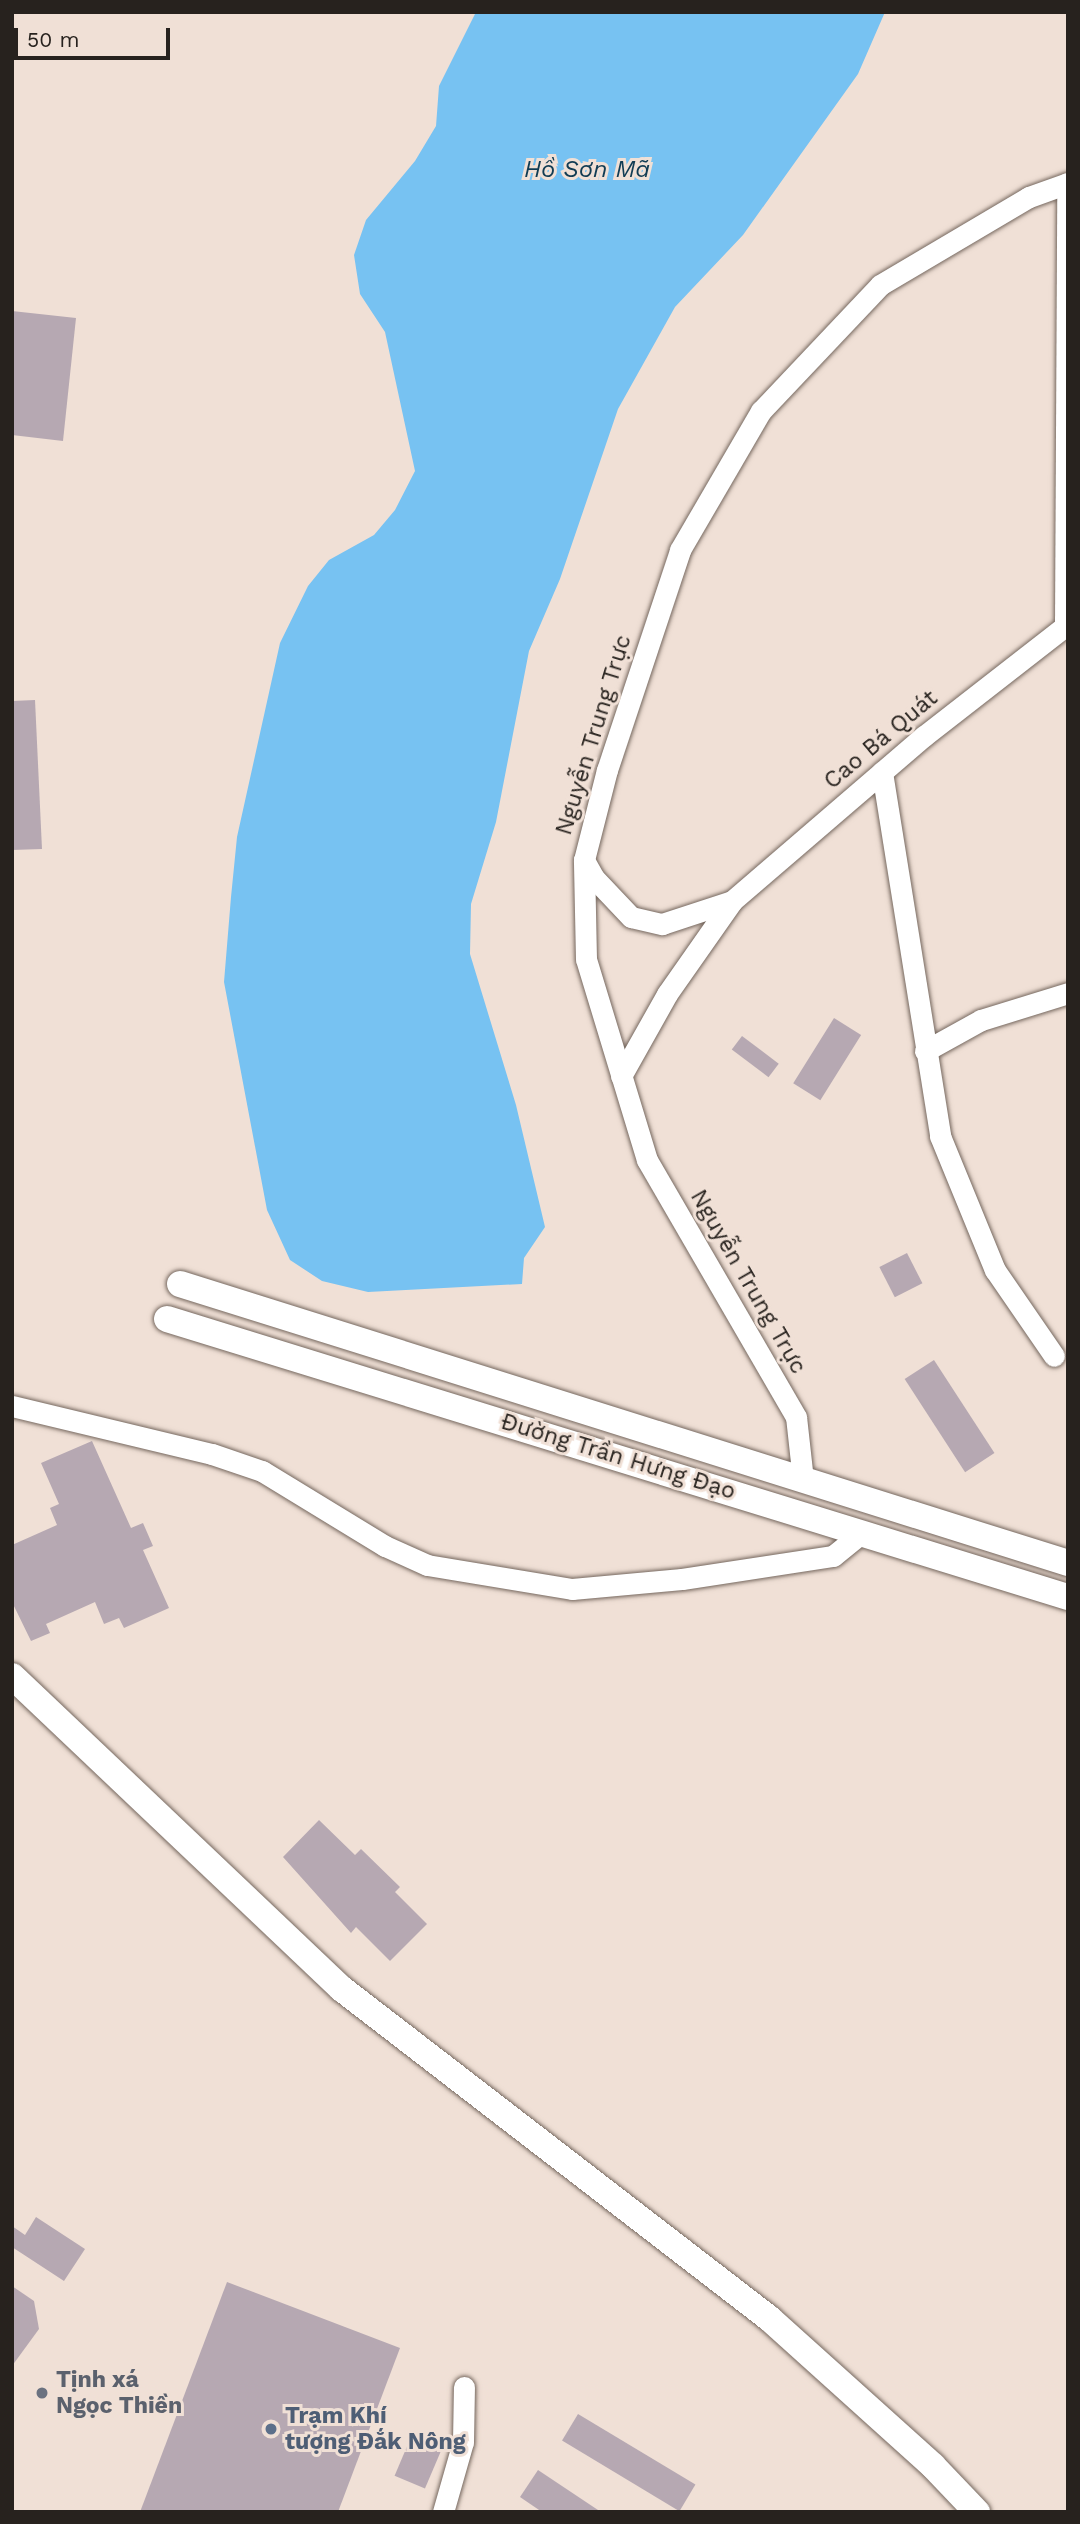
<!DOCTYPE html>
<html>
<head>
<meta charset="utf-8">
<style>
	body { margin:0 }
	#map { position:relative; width:1080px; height:2524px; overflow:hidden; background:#f0e0d6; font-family:"Work Sans",sans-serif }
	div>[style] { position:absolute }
	.water>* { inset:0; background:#77c2f2 }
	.building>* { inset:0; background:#b6a8b2; transform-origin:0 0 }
	.roads { filter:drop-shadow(0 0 2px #75675e) drop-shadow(0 0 2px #75675e) }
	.minor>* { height:21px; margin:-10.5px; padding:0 10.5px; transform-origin:10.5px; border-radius:10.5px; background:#fff }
	.tertiary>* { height:26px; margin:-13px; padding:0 13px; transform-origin:13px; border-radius:13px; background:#fff }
	.dots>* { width:19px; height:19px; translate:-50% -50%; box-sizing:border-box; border:4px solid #f0e0d6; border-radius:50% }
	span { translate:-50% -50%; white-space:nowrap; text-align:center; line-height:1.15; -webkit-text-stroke:6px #f0e0d6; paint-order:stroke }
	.street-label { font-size:23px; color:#27221e }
	.worship-label { font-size:23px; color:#5b616d; font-weight:700 }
	.left { translate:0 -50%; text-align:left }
	.service-label { font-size:23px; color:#4e5e75; font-weight:700 }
	.water-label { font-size:24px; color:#113c54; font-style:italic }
	.frame { position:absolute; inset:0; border:14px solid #27221e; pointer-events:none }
	.scale { position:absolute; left:14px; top:28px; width:156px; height:32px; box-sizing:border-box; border:4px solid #27221e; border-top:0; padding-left:9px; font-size:21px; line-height:24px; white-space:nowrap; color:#27221e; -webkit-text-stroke:5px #f0e0d6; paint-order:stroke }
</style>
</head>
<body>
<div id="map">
	<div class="water">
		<div style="clip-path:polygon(476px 12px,885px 12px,858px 74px,743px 235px,675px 307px,618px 409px,560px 579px,529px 651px,496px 822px,471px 904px,470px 954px,516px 1105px,545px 1227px,524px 1258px,522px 1284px,368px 1292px,322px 1281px,290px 1260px,267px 1210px,224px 982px,231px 897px,237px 837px,280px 643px,308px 586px,329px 560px,374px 535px,395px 510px,415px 471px,385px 332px,360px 294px,354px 255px,366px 220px,415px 161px,436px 126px,439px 86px)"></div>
	</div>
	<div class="building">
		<div style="clip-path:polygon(12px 311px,76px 318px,63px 441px,12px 435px)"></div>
		<div style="clip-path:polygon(35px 700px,42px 849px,12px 850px,12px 701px)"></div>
		<div style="left:834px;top:1018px;width:32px;height:77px;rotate:32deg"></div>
		<div style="left:742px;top:1036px;width:46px;height:17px;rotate:37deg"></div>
		<div style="left:907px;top:1253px;width:34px;height:31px;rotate:63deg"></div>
		<div style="left:934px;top:1360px;width:111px;height:35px;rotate:57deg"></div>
		<div style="clip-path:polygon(92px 1441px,131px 1528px,143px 1523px,153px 1546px,143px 1550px,169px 1608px,124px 1628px,119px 1618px,104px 1624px,95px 1602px,46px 1624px,50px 1633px,31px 1641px,12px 1602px,12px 1545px,57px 1525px,50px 1508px,59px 1504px,41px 1463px)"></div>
		<div style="clip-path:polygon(319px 1820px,355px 1855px,361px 1849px,400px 1887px,395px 1892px,427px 1924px,390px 1961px,356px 1927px,351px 1933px,283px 1857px)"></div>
		<div style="clip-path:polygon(36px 2217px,85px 2249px,64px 2281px,12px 2247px,12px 2226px,25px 2235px)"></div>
		<div style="clip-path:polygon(227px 2282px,400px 2348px,338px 2512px,140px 2512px)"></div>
		<div style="clip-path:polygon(12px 2286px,34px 2301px,39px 2329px,12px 2366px)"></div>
		<div style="left:578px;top:2414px;width:137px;height:31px;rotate:31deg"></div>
		<div style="left:411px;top:2437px;width:33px;height:42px;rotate:23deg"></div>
		<div style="clip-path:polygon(538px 2470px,601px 2512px,542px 2512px,520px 2497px)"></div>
	</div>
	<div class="roads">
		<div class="minor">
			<div style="left:1065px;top:625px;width:442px;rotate:-89.7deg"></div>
			<div style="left:882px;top:772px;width:369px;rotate:80.9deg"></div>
			<div style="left:940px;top:1136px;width:145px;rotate:67.7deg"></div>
			<div style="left:995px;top:1270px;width:104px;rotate:55.5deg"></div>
			<div style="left:584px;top:860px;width:21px;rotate:61deg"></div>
			<div style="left:594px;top:878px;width:54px;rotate:46.5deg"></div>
			<div style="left:631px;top:917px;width:32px;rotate:13deg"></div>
			<div style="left:662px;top:924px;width:74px;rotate:-18.2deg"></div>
			<div style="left:925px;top:1051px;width:64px;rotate:-29deg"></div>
			<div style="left:981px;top:1020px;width:91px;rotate:-17.2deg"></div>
			<div style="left:621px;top:1076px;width:94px;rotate:-60.7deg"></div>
			<div style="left:667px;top:994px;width:113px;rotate:-55deg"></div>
			<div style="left:732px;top:901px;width:253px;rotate:-40.7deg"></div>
			<div style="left:924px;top:736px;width:182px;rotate:-37.9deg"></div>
			<div style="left:12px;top:1406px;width:206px;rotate:13.5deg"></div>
			<div style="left:212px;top:1454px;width:53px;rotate:18.8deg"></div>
			<div style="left:262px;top:1471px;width:144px;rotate:31.4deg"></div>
			<div style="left:385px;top:1546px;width:46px;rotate:24.3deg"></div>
			<div style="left:427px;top:1565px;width:147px;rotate:9.4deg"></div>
			<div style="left:572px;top:1589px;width:110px;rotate:-5.2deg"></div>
			<div style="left:682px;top:1579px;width:153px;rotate:-8.7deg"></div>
			<div style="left:833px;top:1556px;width:38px;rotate:-39deg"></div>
			<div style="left:803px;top:1480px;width:63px;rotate:-96.3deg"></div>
			<div style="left:796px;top:1417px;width:297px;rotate:-120.1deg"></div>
			<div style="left:647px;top:1160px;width:210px;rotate:-106.9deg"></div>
			<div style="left:586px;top:959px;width:99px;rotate:-91.2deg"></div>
			<div style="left:584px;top:860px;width:93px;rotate:-75.7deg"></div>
			<div style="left:607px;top:770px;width:232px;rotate:-71.6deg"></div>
			<div style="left:680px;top:550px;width:161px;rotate:-59.8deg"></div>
			<div style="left:761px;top:411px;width:173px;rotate:-46.6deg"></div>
			<div style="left:880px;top:285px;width:173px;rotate:-30.6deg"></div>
			<div style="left:1029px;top:197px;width:41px;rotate:-19.7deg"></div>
			<div style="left:443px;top:2512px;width:73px;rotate:-74.1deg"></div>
			<div style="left:463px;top:2442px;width:55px;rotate:-89deg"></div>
		</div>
		<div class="tertiary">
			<div style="left:180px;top:1284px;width:931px;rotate:17.44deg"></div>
			<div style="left:167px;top:1319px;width:943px;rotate:17.15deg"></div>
			<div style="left:12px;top:1676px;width:455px;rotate:43.5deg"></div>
			<div style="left:342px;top:1989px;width:540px;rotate:37.63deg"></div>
			<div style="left:770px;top:2319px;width:219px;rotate:42deg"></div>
			<div style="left:933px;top:2466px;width:64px;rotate:46.3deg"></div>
		</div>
	</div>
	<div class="dots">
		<div style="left:42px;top:2393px;background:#6b7280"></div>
		<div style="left:271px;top:2429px;background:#5c6f8a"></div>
	</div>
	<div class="street-label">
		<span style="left:594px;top:735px;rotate:-73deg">Nguyễn Trung Trực</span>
		<span style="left:881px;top:740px;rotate:-40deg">Cao Bá Quát</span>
		<span style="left:748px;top:1282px;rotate:60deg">Nguyễn Trung Trực</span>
		<span style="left:618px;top:1457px;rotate:17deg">Đường Trần Hưng Đạo</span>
	</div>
	<div class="worship-label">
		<span class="left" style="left:56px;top:2393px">Tịnh xá<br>Ngọc Thiền</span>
	</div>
	<div class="service-label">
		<span class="left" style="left:285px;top:2429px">Trạm Khí<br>tượng Đắk Nông</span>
	</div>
	<div class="water-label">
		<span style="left:587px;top:170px">Hồ Sơn Mã</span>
	</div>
	<div class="frame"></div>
	<div class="scale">50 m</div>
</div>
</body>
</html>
